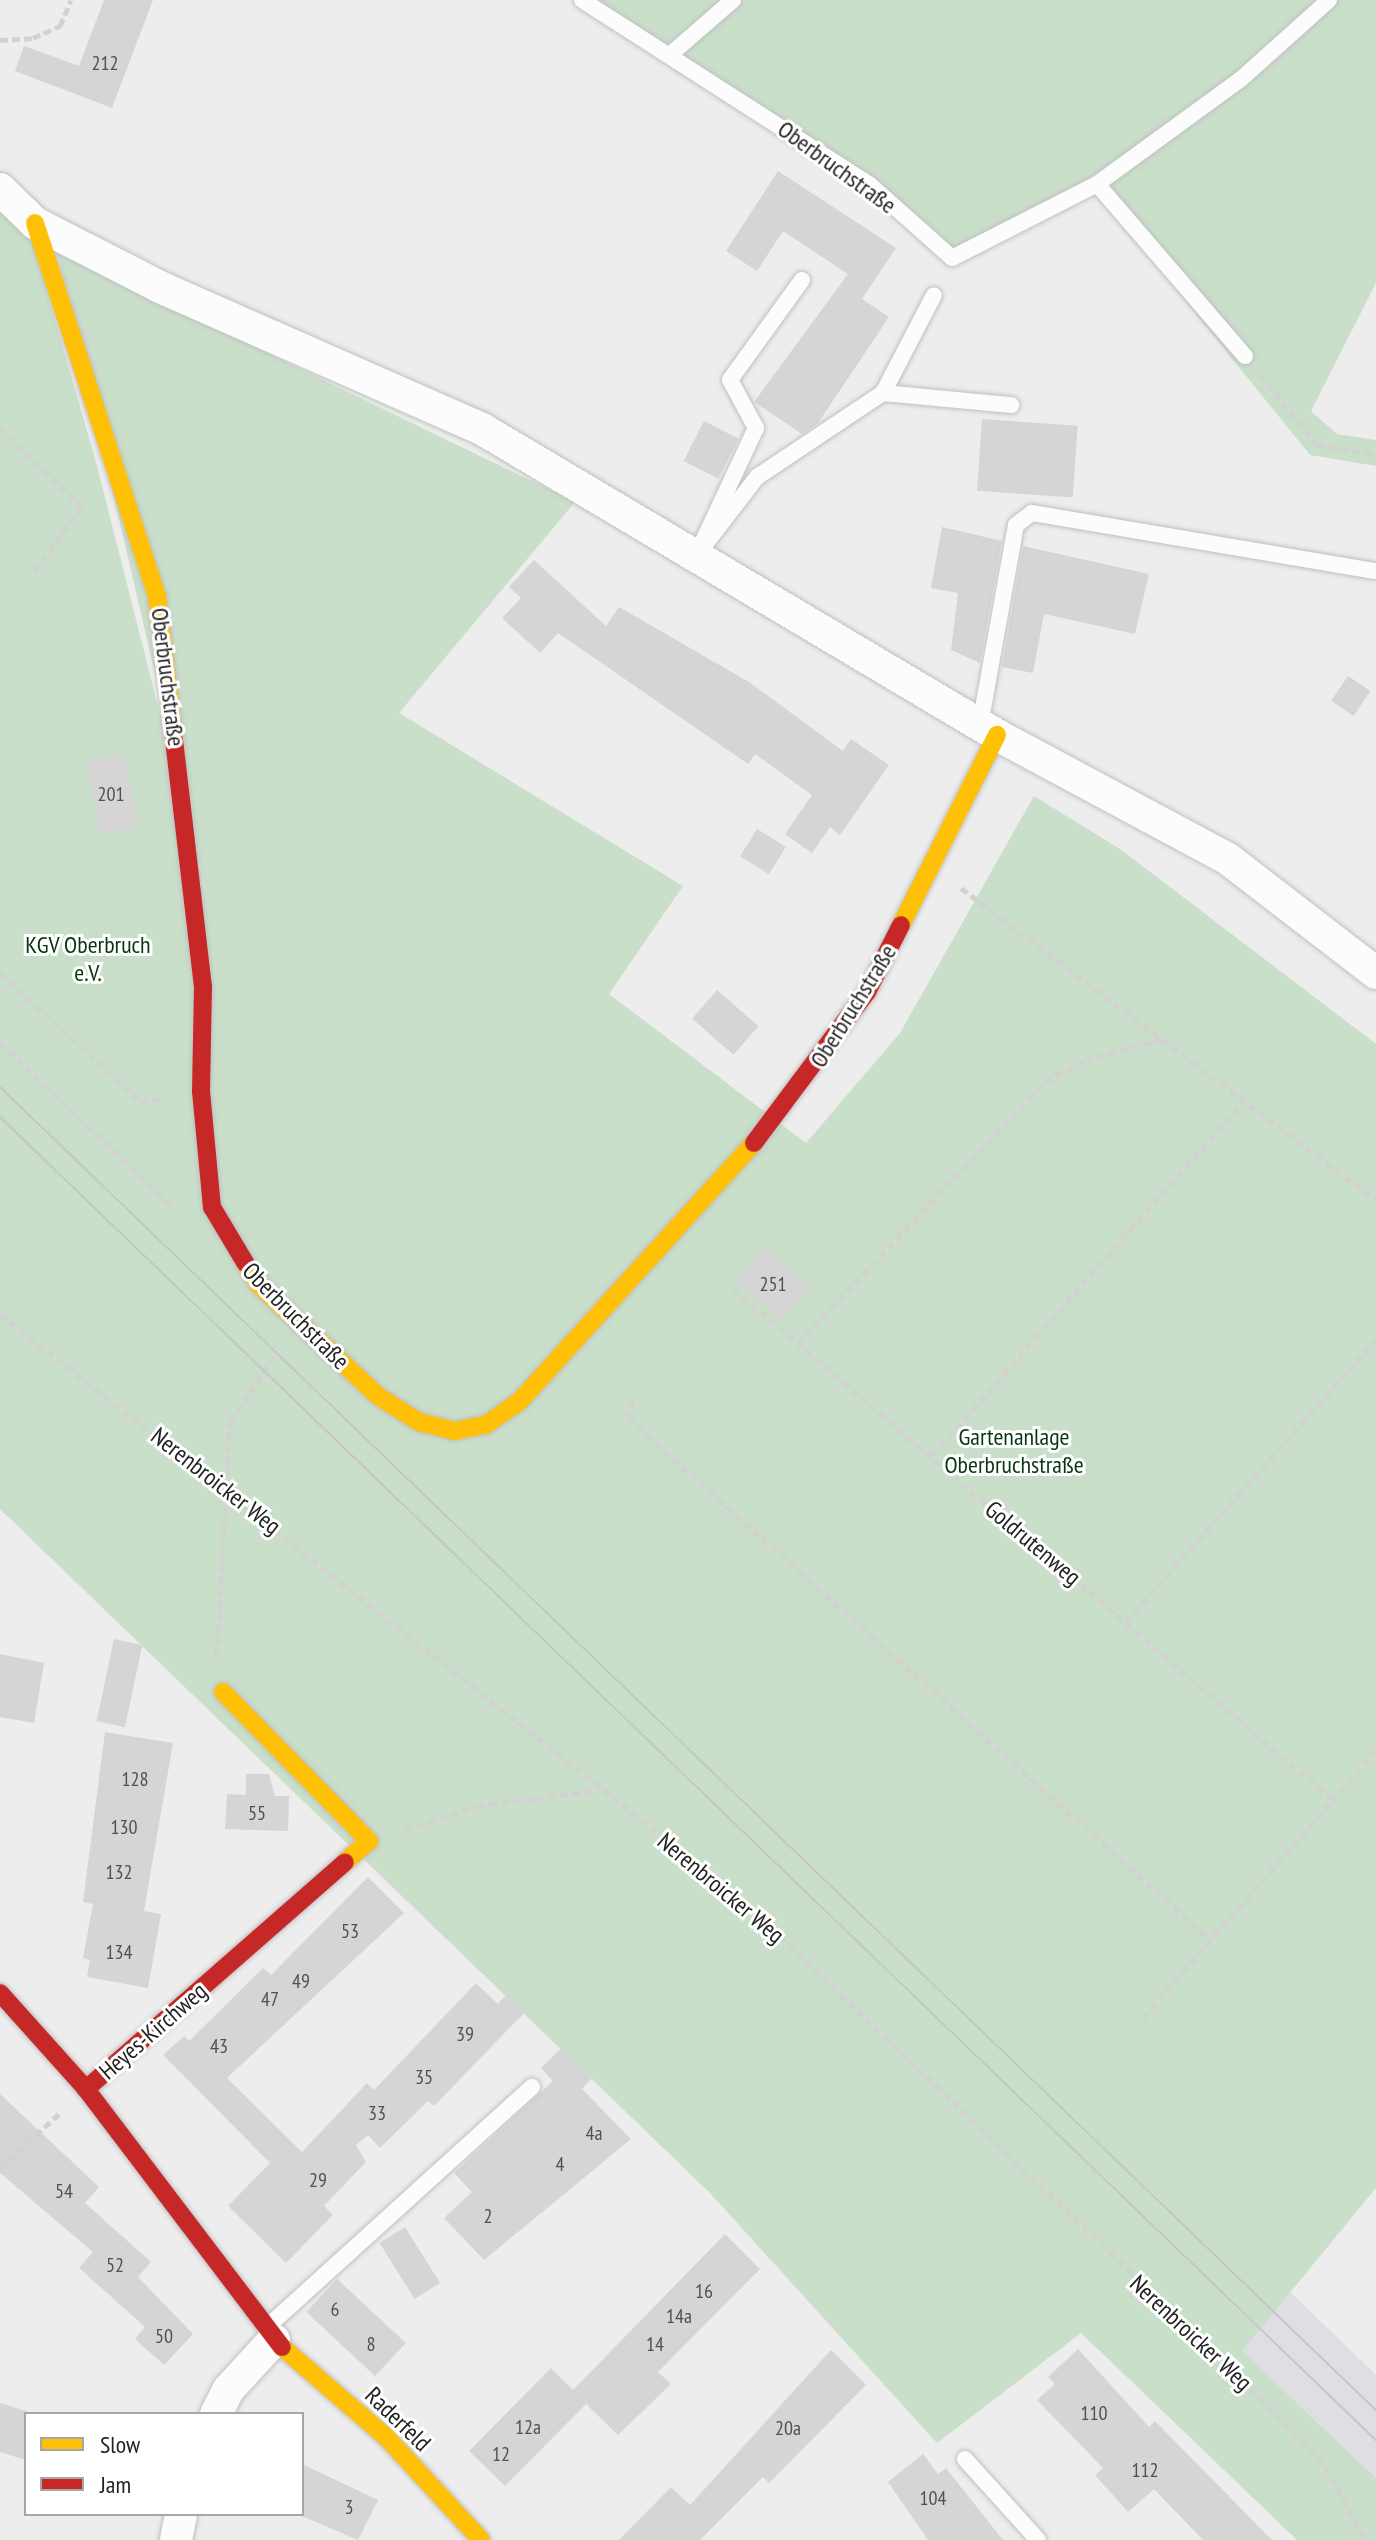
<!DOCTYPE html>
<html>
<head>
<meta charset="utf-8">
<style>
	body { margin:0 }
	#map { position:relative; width:1376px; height:2540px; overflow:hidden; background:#ededed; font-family:"PT Sans Narrow",sans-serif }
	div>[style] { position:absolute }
	.built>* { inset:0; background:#dedee3 }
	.green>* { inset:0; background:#c9dfca }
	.building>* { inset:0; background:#d5d5d5; transform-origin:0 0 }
	.path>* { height:5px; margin-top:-2.5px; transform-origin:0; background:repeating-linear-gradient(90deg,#d2d2d2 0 8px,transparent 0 12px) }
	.roads { filter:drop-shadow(0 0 2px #c0c0c0) drop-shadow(0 0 2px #c0c0c0) }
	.lane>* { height:16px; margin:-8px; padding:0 8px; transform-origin:8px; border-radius:8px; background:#fcfcfc }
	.street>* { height:32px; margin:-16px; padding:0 16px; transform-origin:16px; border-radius:16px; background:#fcfcfc }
	.slow>* { height:18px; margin:-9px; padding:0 9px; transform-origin:9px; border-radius:9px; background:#ffc107 }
	.jam>* { height:18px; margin:-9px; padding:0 9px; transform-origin:9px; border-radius:9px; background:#c62828 }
	.tram>* { height:2px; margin:-1px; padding:0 1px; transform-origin:1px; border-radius:1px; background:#c6c6c7 }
	span { translate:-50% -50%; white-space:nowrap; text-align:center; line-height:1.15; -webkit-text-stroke:6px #fff; paint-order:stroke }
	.number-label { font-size:20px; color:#505050 }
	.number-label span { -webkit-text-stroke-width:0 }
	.street-label { font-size:24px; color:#222223 }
	.park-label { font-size:24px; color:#0a3511 }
	.legend { position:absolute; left:24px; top:2412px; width:280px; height:104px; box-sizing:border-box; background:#fff; border:2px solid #a7a7a7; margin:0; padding:10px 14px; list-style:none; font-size:24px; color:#222223 }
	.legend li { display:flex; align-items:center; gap:16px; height:40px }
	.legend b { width:40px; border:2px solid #a7a7a7 }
</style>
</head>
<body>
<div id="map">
	<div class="built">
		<div style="clip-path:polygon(1287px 2289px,1376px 2375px,1376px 2478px,1242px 2351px)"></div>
	</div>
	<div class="green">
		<div style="clip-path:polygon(580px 0,1376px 0,1376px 283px,1311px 411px,1337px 434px,1376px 440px,1376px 466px,1310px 455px,1097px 192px,949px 264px,868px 192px)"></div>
		<div style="clip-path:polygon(0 171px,17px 188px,96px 462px,209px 907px,57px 251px,575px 502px,399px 713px,683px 886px,609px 994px,806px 1143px,900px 1033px,1034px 796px,1120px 849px,1376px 1044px,1376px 2188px,1242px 2351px,1376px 2478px,1376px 2540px,1297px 2540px,1081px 2333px,937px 2443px,710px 2193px,0 1509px)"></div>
	</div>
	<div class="building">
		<div style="clip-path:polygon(104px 0,153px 0,112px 108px,15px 71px,24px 46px,79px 66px)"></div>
		<div style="clip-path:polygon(778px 171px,896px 248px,862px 299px,889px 317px,818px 423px,802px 434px,754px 402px,848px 274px,783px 231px,757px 271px,726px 251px)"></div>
		<div style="left:982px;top:419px;width:96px;height:72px;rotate:4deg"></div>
		<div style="left:704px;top:421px;width:39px;height:45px;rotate:27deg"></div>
		<div style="clip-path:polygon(942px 527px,1002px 541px,980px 663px,951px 650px,958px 593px,931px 588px)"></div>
		<div style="clip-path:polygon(1023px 546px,1149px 574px,1135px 634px,1044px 614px,1033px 673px,1002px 667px)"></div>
		<div style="clip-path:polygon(534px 560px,606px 626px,619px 607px,749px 682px,843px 751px,851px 739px,889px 765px,840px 835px,830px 827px,812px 853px,785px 834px,812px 795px,755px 754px,748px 764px,558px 633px,540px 653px,502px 618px,521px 598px,509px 587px)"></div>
		<div style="left:1348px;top:676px;width:27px;height:30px;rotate:34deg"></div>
		<div style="left:124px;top:754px;width:74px;height:39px;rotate:79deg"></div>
		<div style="left:757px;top:829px;width:34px;height:32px;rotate:32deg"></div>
		<div style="left:717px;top:990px;width:55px;height:38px;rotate:41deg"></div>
		<div style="left:765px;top:1247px;width:62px;height:44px;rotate:42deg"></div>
		<div style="left:114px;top:1639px;width:29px;height:84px;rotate:12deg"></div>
		<div style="clip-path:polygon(0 1654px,44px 1663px,34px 1723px,0 1717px)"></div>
		<div style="clip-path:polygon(105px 1732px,173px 1743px,144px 1911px,161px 1914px,148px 1988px,87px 1977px,90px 1960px,83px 1958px,93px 1904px,83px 1902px)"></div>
		<div style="clip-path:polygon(246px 1774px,269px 1774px,275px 1796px,289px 1796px,288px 1831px,225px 1829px,227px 1794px,246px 1795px)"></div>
		<div style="clip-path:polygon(368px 1877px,404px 1913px,227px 2078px,302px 2152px,367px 2083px,374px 2090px,476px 1983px,498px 2004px,508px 1993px,526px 2011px,434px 2106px,428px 2101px,380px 2148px,368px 2135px,356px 2145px,366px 2162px,324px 2206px,333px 2215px,286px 2263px,228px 2206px,270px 2163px,163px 2055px,184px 2036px,189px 2041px,263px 1968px,271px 1975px)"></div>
		<div style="clip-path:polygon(561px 2048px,592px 2078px,582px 2089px,631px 2139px,484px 2260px,444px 2218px,472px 2192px,454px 2173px,553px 2081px,541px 2068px)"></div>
		<div style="clip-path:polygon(0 2094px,99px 2187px,85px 2203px,151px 2262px,138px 2277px,193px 2334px,164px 2365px,135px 2339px,145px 2327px,79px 2268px,93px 2252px,0 2173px)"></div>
		<div style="left:405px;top:2227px;width:66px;height:30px;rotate:58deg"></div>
		<div style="clip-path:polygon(725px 2234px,760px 2269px,658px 2372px,671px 2384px,618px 2435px,586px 2404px,505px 2486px,469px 2451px,551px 2368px,573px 2390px)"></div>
		<div style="left:337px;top:2279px;width:94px;height:45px;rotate:43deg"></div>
		<div style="clip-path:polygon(1078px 2349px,1149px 2427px,1155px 2421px,1272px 2540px,1203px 2540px,1154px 2489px,1128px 2512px,1095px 2475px,1103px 2468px,1037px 2400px,1055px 2384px,1048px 2377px)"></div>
		<div style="clip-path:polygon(831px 2350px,866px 2385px,769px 2483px,763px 2477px,700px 2540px,619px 2540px,671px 2487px,690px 2505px)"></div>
		<div style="clip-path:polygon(0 2403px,26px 2411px,26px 2460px,0 2452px)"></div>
		<div style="clip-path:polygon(923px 2454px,938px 2474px,946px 2468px,1003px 2540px,928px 2540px,888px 2482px)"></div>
		<div style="clip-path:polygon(302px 2464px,378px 2500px,358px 2540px,302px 2516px)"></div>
	</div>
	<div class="path">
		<div style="left:0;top:40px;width:33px;rotate:-3deg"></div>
		<div style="left:33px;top:38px;width:30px;rotate:-24deg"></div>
		<div style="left:60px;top:26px;width:28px;rotate:-67deg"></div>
		<div style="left:1260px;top:374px;width:91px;rotate:51.2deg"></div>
		<div style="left:1317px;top:445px;width:60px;rotate:8.7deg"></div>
		<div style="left:0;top:427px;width:115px;rotate:44.3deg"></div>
		<div style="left:82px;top:507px;width:87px;rotate:126.6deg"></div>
		<div style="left:961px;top:888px;width:519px;rotate:36.94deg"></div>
		<div style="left:0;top:972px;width:191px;rotate:42.9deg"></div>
		<div style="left:140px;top:1102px;width:23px;rotate:-10deg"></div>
		<div style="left:0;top:1042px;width:242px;rotate:43.7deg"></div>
		<div style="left:733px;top:1288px;width:789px;rotate:40.48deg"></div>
		<div style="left:0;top:1314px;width:937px;rotate:38.24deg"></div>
		<div style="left:736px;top:1894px;width:690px;rotate:43.77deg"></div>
		<div style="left:1234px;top:2371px;width:132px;rotate:46.5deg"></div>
		<div style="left:1325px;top:2467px;width:84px;rotate:60.7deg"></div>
		<div style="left:797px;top:1344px;width:361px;rotate:-46.6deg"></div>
		<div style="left:1045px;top:1082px;width:46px;rotate:-28.8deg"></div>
		<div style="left:1085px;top:1060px;width:80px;rotate:-14.6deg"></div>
		<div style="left:632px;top:1400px;width:18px;rotate:103deg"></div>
		<div style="left:628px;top:1418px;width:783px;rotate:41.84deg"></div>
		<div style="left:932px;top:1456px;width:474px;rotate:-48.7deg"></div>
		<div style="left:1126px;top:1622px;width:378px;rotate:-48.5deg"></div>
		<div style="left:217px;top:1656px;width:234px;rotate:-86.8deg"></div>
		<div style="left:230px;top:1422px;width:84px;rotate:-56.1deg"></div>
		<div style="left:405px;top:1830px;width:76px;rotate:-18.4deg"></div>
		<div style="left:477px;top:1806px;width:122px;rotate:-7.5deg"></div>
		<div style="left:1143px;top:2018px;width:355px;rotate:-49deg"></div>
		<div style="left:0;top:2168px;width:80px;rotate:-42.5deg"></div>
	</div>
	<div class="roads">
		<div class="lane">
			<div style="left:582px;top:0;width:341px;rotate:32.7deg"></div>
			<div style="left:869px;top:184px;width:111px;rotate:41.7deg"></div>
			<div style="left:952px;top:258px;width:163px;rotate:-27deg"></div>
			<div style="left:1097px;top:184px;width:178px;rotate:-36.1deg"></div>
			<div style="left:1241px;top:79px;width:118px;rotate:-41.9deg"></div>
			<div style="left:672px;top:53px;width:81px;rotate:-41deg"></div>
			<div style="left:1097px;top:184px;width:227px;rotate:49.3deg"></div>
			<div style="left:802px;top:280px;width:123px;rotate:125.8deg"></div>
			<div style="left:730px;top:380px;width:55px;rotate:61.6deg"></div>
			<div style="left:756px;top:428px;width:141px;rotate:115.1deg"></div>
			<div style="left:696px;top:556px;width:100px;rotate:-52.3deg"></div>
			<div style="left:757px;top:477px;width:151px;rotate:-33.7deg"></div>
			<div style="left:883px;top:393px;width:110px;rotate:-62.5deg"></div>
			<div style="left:883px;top:393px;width:129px;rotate:5.4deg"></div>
			<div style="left:980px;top:725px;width:203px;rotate:-79.8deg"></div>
			<div style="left:1016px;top:525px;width:20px;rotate:-37deg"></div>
			<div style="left:1032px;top:513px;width:349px;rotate:9.6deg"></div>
			<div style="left:266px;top:2328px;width:359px;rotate:-42.2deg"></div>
			<div style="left:965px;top:2459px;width:109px;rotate:48deg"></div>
		</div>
		<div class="street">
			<div style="left:0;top:189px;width:49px;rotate:44.2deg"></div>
			<div style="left:35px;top:223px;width:140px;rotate:27.1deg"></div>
			<div style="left:160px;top:287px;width:352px;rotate:23.8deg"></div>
			<div style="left:482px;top:429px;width:599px;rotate:30.72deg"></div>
			<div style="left:997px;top:735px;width:262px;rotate:28.2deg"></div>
			<div style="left:1228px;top:859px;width:187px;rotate:37.6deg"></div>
			<div style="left:216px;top:2414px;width:27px;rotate:-63deg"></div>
			<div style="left:228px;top:2390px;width:68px;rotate:-47.4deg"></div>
			<div style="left:176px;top:2540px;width:26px;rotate:-79deg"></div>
		</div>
		<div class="slow">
			<div style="left:35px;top:223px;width:392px;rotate:71.9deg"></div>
			<div style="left:157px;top:596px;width:145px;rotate:83.3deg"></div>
			<div style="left:901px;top:925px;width:213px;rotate:-63.2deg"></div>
			<div style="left:246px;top:1264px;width:25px;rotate:58deg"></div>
			<div style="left:259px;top:1285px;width:163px;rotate:43deg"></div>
			<div style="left:378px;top:1396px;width:49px;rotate:32.4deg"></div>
			<div style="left:419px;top:1422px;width:37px;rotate:14deg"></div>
			<div style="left:455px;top:1431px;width:33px;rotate:-12deg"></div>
			<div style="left:487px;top:1424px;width:39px;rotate:-35deg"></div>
			<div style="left:519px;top:1402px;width:350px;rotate:-47.8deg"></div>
			<div style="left:223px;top:1692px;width:209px;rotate:45.6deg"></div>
			<div style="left:369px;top:1841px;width:32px;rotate:139deg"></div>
			<div style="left:282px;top:2347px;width:139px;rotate:40.9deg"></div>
			<div style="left:387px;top:2438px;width:139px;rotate:47.3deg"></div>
		</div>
		<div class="jam">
			<div style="left:174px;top:740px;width:249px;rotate:83.3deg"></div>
			<div style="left:203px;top:987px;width:104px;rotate:91.1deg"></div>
			<div style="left:201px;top:1091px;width:117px;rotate:84.6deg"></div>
			<div style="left:212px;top:1207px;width:66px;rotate:59.2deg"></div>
			<div style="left:754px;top:1143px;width:189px;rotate:-53.2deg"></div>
			<div style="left:867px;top:992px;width:75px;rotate:-63.1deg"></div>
			<div style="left:0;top:1993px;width:129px;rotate:48.1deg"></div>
			<div style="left:86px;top:2089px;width:324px;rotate:52.8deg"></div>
			<div style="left:86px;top:2089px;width:344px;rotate:-41.2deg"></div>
		</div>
	</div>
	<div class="tram">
		<div style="left:0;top:1087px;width:1909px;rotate:43.88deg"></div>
		<div style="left:0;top:1117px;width:1909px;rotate:43.88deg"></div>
	</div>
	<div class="number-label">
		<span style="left:105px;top:63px">212</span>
		<span style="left:111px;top:794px">201</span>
		<span style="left:773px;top:1284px">251</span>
		<span style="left:135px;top:1779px">128</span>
		<span style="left:257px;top:1813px">55</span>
		<span style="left:124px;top:1827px">130</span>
		<span style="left:119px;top:1872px">132</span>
		<span style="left:350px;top:1931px">53</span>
		<span style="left:119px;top:1952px">134</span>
		<span style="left:301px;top:1981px">49</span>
		<span style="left:270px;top:1999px">47</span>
		<span style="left:465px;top:2034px">39</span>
		<span style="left:219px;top:2046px">43</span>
		<span style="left:424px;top:2077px">35</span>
		<span style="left:377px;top:2113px">33</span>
		<span style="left:594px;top:2133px">4a</span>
		<span style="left:560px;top:2164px">4</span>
		<span style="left:318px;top:2180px">29</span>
		<span style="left:64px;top:2191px">54</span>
		<span style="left:488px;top:2216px">2</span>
		<span style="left:115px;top:2265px">52</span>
		<span style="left:704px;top:2291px">16</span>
		<span style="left:335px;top:2309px">6</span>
		<span style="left:679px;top:2316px">14a</span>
		<span style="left:164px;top:2336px">50</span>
		<span style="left:371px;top:2344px">8</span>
		<span style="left:655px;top:2344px">14</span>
		<span style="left:1094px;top:2413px">110</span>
		<span style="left:528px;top:2427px">12a</span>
		<span style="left:788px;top:2428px">20a</span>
		<span style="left:501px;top:2454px">12</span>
		<span style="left:1145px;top:2470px">112</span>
		<span style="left:933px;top:2498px">104</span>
		<span style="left:349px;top:2507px">3</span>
	</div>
	<div class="street-label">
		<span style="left:837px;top:167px;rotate:36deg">Oberbruchstraße</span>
		<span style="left:168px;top:677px;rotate:83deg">Oberbruchstraße</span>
		<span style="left:853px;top:1006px;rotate:-58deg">Oberbruchstraße</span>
		<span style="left:296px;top:1316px;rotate:45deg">Oberbruchstraße</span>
		<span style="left:216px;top:1481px;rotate:38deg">Nerenbroicker Weg</span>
		<span style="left:1033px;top:1543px;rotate:40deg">Goldrutenweg</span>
		<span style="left:721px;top:1888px;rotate:40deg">Nerenbroicker Weg</span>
		<span style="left:153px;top:2031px;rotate:-41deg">Heyes-Kirchweg</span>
		<span style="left:1191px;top:2333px;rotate:43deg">Nerenbroicker Weg</span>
		<span style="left:398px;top:2419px;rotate:44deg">Raderfeld</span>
	</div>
	<div class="park-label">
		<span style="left:88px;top:959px">KGV Oberbruch<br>e.V.</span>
		<span style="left:1014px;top:1451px">Gartenanlage<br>Oberbruchstraße</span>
	</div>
	<ul class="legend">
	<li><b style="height:10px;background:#ffc107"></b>Slow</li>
	<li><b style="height:10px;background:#c62828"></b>Jam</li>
	</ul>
</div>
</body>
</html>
